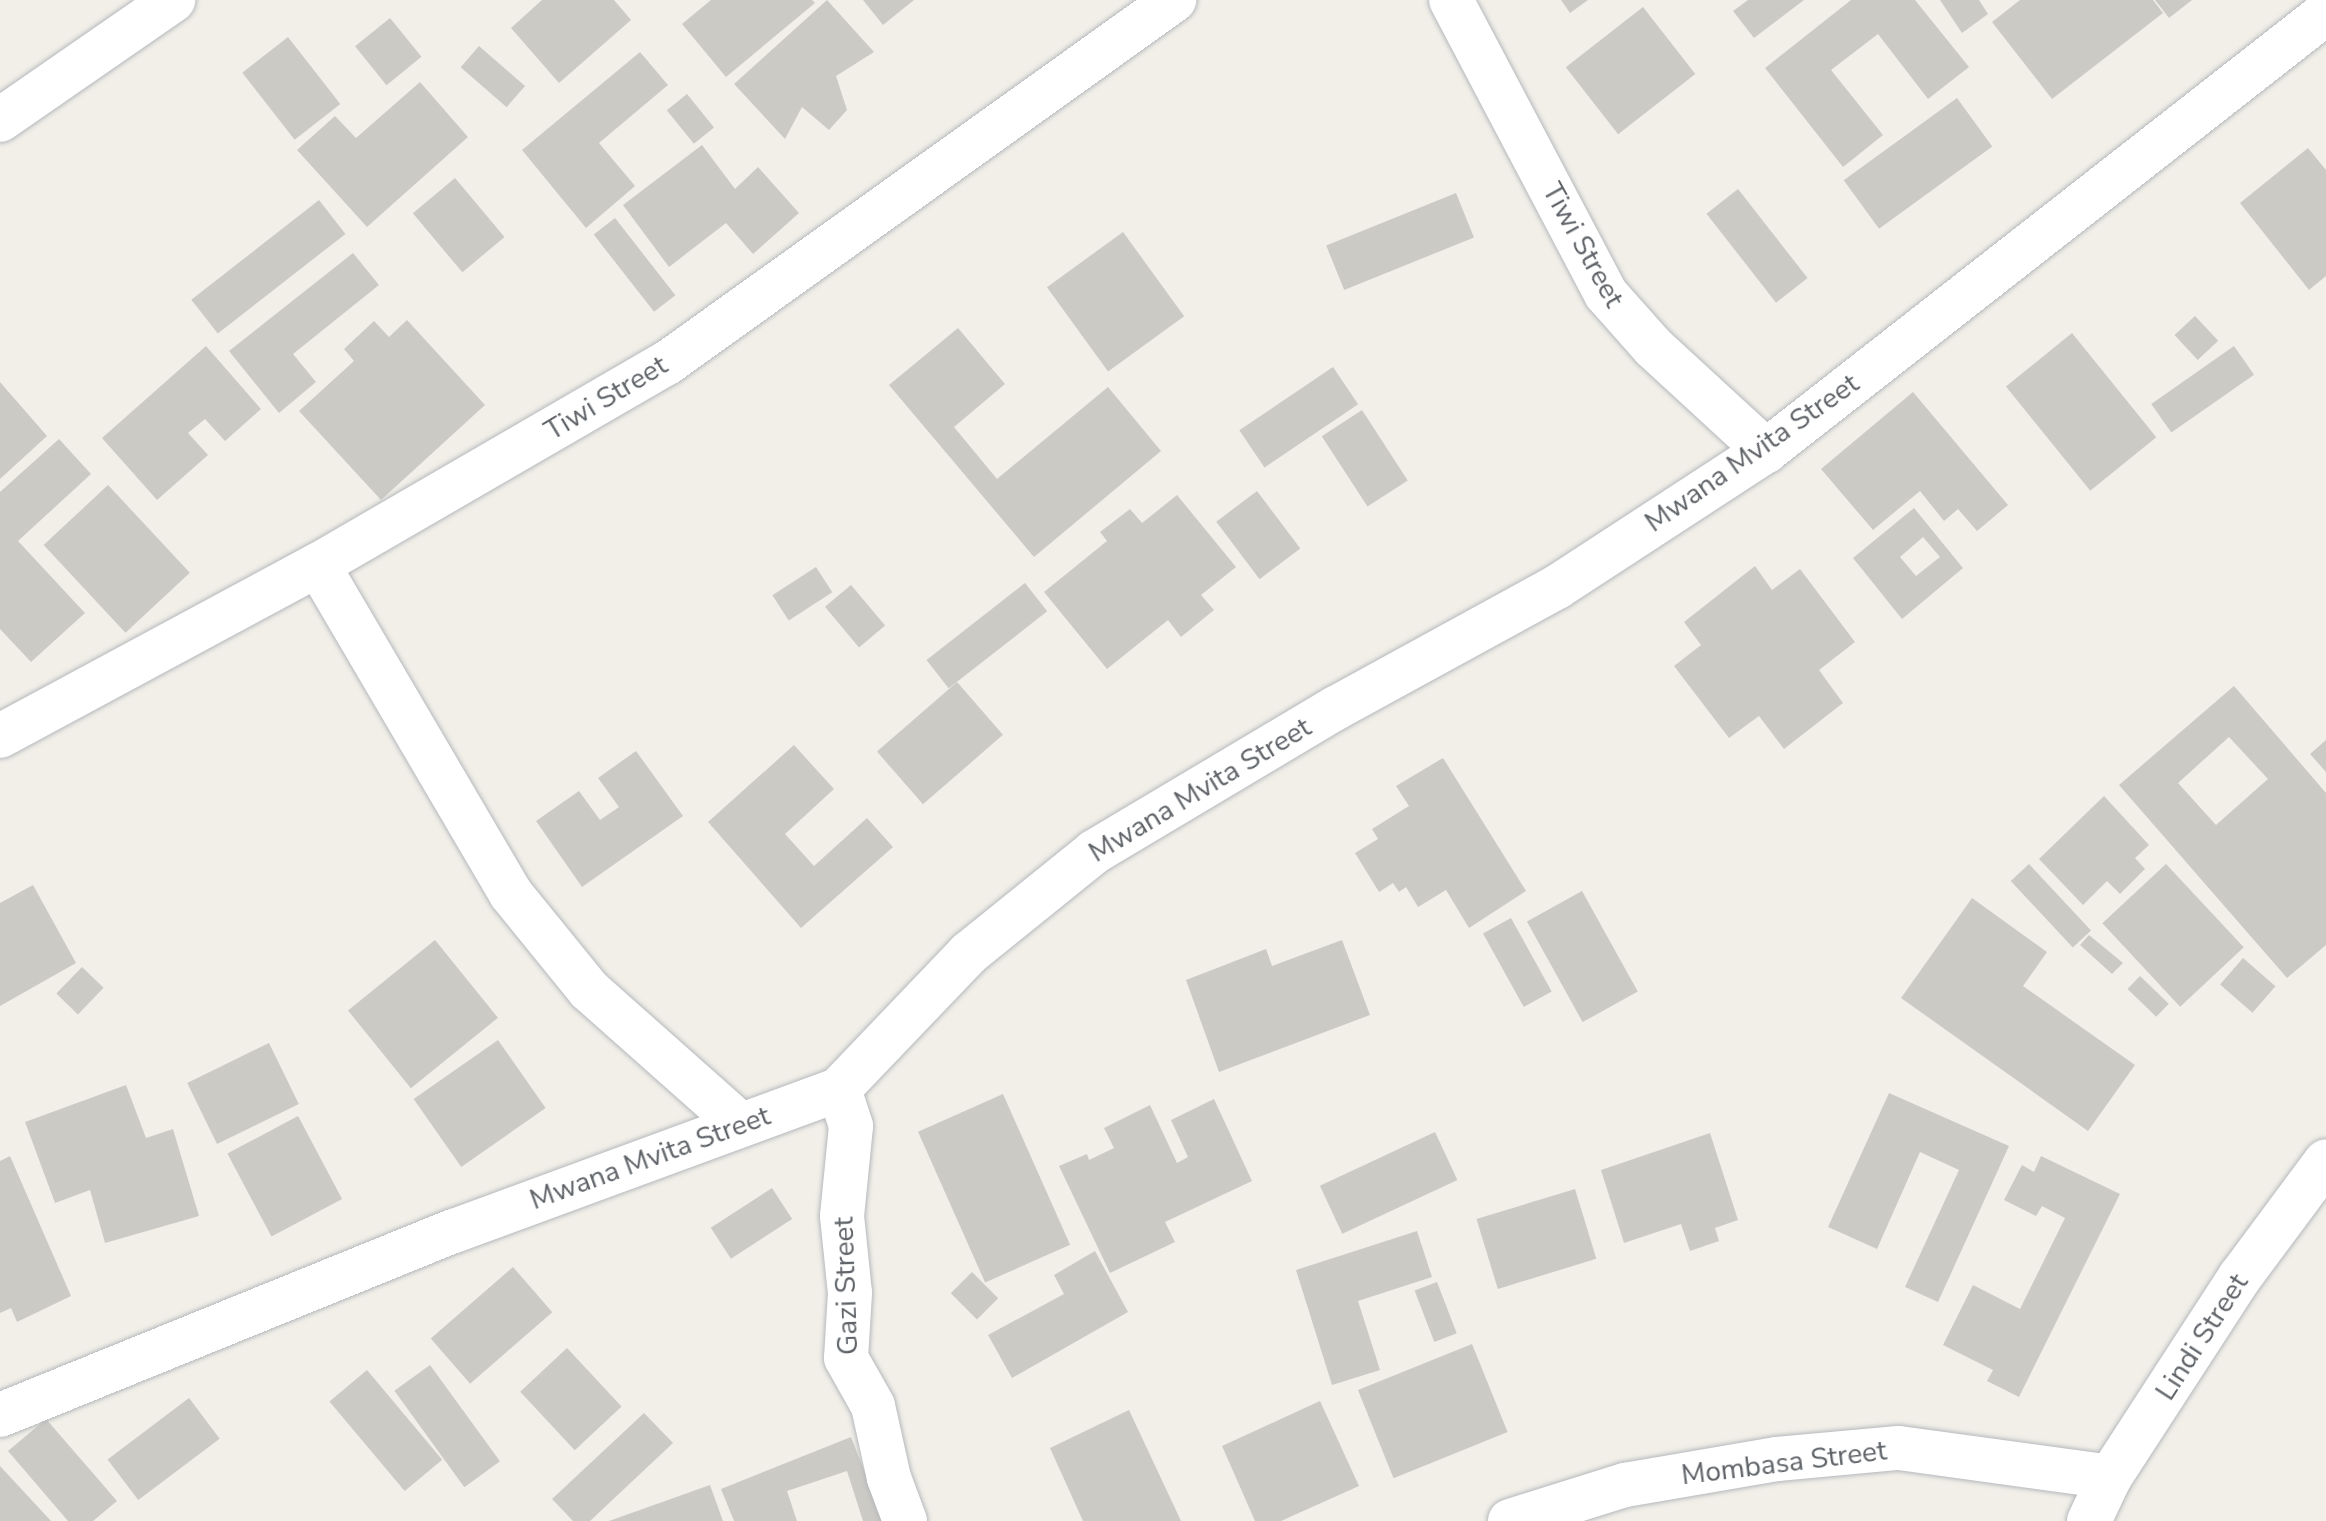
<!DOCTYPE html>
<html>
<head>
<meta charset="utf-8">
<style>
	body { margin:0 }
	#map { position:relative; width:2326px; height:1521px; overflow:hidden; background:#f1efe8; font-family:"Nunito Sans",sans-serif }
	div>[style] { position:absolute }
	.building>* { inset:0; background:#cccac5; transform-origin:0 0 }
	.roads { filter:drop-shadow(0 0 2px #b5b8bc) drop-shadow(0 0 2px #b5b8bc) }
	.minor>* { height:44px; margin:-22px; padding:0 22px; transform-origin:22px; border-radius:22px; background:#fff }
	span { translate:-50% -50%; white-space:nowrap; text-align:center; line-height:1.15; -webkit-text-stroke:6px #fff; paint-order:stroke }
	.street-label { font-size:28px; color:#5f6368 }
</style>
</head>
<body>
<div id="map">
	<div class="building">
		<div style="clip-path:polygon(542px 0,614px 0,631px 20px,559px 83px,511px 28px)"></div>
		<div style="clip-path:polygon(711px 0,812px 0,815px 3px,726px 77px,682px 24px)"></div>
		<div style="clip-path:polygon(827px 0,874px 52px,836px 76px,847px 110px,829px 130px,802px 107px,785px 139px,734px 84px)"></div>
		<div style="clip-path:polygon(863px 0,914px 0,883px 25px)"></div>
		<div style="clip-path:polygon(1561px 0,1588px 0,1570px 13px)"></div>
		<div style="clip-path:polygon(1748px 0,1804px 0,1754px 38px,1733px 11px)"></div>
		<div style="clip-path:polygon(1851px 0,1915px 0,1969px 67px,1928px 99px,1878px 34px,1831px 70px,1883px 135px,1843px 167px,1765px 68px)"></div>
		<div style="clip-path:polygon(1940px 0,1979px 0,1988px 14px,1962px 33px)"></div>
		<div style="clip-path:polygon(2020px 0,2153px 0,2163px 13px,2052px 99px,1992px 22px)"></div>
		<div style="clip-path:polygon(2155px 0,2192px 0,2169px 18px)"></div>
		<div style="left:1643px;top:7px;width:85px;height:98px;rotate:52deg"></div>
		<div style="left:390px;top:18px;width:50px;height:45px;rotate:51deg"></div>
		<div style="left:288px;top:37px;width:85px;height:58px;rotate:52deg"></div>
		<div style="left:479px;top:46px;width:61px;height:28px;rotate:41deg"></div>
		<div style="clip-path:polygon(640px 52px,668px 85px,599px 143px,635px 186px,586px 228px,522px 150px)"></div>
		<div style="clip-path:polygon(420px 82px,468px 137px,367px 227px,297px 150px,335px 116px,356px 138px)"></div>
		<div style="left:687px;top:94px;width:43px;height:26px;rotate:51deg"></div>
		<div style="left:1957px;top:98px;width:60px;height:140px;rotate:54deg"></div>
		<div style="clip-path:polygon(702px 145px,735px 189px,758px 167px,799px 213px,753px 254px,726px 223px,669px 267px,623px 205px)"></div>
		<div style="clip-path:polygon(2308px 148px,2326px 170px,2326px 276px,2309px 290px,2240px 203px)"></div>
		<div style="left:455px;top:178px;width:77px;height:55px;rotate:50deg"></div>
		<div style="left:1738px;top:189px;width:113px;height:40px;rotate:52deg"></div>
		<div style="left:1456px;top:193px;width:48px;height:140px;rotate:68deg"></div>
		<div style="left:319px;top:200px;width:43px;height:162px;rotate:52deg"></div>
		<div style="left:615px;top:218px;width:98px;height:27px;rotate:52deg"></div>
		<div style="left:1123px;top:232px;width:104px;height:94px;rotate:54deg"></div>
		<div style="clip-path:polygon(353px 253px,379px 285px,293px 354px,316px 382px,279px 413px,229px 351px)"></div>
		<div style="left:2195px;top:316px;width:34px;height:28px;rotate:47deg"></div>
		<div style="clip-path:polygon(407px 320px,485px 405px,381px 500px,299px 411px,354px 361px,344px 349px,374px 321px,389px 337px)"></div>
		<div style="clip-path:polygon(958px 328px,1005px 384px,954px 427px,997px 479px,1108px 387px,1161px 451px,1034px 557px,889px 385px)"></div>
		<div style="left:2072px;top:333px;width:134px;height:85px;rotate:51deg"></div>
		<div style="clip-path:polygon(206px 346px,261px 409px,225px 441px,205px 419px,188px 433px,208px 455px,157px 500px,102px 438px)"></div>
		<div style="left:2234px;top:346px;width:35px;height:101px;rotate:55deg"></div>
		<div style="left:1333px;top:367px;width:45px;height:113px;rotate:56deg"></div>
		<div style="clip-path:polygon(0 382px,47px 436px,0 479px)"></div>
		<div style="clip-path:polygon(1913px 392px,2008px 505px,1977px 531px,1958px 509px,1944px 521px,1920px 491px,1873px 530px,1821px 469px)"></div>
		<div style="left:1362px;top:410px;width:84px;height:48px;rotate:57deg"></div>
		<div style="clip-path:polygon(59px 439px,91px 474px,18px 541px,85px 613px,31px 662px,0 629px,0 492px)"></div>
		<div style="left:108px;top:485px;width:120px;height:88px;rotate:47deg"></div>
		<div style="left:1257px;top:491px;width:72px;height:51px;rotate:53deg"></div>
		<div style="clip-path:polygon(1177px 495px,1236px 567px,1201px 595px,1214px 610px,1181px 637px,1168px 620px,1107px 669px,1044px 592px,1107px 541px,1100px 532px,1130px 509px,1142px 523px)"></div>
		<div style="clip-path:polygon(evenodd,1914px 508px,1963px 568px,1902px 619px,1853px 558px,1914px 508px,1923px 537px,1940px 557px,1916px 576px,1900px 557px,1923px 537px)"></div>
		<div style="clip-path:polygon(1755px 566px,1772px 590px,1800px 569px,1855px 642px,1819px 670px,1843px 703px,1784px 749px,1759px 716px,1729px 738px,1674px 666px,1701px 645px,1684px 622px)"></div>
		<div style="left:816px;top:567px;width:30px;height:52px;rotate:57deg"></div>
		<div style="left:1025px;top:583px;width:36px;height:125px;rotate:52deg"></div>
		<div style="left:851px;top:585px;width:53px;height:34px;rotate:50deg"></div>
		<div style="left:957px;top:682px;width:70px;height:106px;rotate:49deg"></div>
		<div style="clip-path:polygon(evenodd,2234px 686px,2326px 793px,2326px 945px,2287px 978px,2119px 785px,2234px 686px,2229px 737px,2268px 779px,2216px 825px,2178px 783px,2229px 737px)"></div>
		<div style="clip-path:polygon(2326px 740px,2326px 772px,2310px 754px)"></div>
		<div style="clip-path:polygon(794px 745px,834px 789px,785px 834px,814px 866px,867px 818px,893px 847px,801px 928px,708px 822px)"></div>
		<div style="clip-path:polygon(636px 751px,683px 816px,582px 887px,536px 821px,579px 791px,600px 820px,619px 807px,598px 778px)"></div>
		<div style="clip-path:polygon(1443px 758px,1526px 891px,1469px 928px,1446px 890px,1418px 907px,1406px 887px,1399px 892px,1393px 883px,1379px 892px,1355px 853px,1378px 839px,1372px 829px,1409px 806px,1396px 786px)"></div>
		<div style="clip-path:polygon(2104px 796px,2149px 845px,2135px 858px,2145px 869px,2120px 894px,2107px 881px,2083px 905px,2039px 859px)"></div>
		<div style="left:2029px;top:864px;width:91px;height:25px;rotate:47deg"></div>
		<div style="left:2166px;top:864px;width:114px;height:87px;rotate:47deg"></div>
		<div style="clip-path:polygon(33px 885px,76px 963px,0 1006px,0 903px)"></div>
		<div style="left:1582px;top:891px;width:115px;height:63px;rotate:61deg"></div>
		<div style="clip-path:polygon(1972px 898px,2047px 952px,2023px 986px,2135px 1065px,2088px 1131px,1901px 998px)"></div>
		<div style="left:1511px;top:918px;width:84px;height:32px;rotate:61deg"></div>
		<div style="clip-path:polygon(2089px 935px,2123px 963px,2112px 974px,2080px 945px)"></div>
		<div style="left:435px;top:940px;width:100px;height:112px;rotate:51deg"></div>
		<div style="clip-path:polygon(1342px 940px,1370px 1015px,1219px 1072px,1186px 980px,1266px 949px,1272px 966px)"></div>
		<div style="left:2243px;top:958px;width:43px;height:35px;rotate:41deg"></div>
		<div style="left:82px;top:967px;width:30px;height:37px;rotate:44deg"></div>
		<div style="left:2140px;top:976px;width:40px;height:18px;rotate:44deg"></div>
		<div style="left:498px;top:1040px;width:83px;height:103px;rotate:55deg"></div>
		<div style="left:269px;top:1043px;width:68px;height:91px;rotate:64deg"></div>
		<div style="clip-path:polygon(126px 1085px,146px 1138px,173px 1129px,199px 1216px,105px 1243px,90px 1190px,55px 1203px,25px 1122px)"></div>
		<div style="clip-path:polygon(1889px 1093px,2009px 1146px,1938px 1302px,1905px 1287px,1959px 1170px,1920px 1152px,1877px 1249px,1828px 1227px)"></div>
		<div style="left:1003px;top:1094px;width:165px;height:93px;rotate:66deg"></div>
		<div style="clip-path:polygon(1214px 1099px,1252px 1181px,1165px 1222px,1175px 1242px,1110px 1273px,1059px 1166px,1087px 1154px,1089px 1160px,1114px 1148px,1104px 1128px,1150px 1105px,1177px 1163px,1188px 1157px,1171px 1120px)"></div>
		<div style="left:298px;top:1116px;width:94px;height:80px;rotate:62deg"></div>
		<div style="left:1435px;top:1132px;width:53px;height:127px;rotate:65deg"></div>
		<div style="clip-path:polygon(1710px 1133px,1738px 1220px,1715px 1228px,1719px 1241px,1690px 1251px,1681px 1224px,1624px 1243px,1601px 1170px)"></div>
		<div style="clip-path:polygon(10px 1156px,71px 1296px,17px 1322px,11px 1308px,0 1313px,0 1161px)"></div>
		<div style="clip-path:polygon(2041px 1156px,2120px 1194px,2019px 1397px,1987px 1381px,1993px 1370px,1943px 1345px,1973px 1285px,2020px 1309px,2065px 1218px,2042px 1206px,2036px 1216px,2004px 1200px,2022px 1165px,2034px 1172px)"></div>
		<div style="left:772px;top:1188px;width:37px;height:73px;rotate:57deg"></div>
		<div style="left:1575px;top:1189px;width:73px;height:103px;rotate:73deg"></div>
		<div style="clip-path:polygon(1417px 1231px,1432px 1277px,1358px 1301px,1380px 1370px,1332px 1385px,1296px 1270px)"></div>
		<div style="clip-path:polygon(1095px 1251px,1128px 1312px,1012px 1378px,988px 1335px,1064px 1294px,1054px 1275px)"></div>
		<div style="left:513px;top:1267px;width:60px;height:109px;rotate:49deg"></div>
		<div style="left:972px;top:1272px;width:37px;height:30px;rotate:45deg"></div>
		<div style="left:1437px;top:1282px;width:55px;height:24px;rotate:69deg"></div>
		<div style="left:1472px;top:1344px;width:95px;height:123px;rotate:68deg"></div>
		<div style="left:567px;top:1348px;width:80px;height:64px;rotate:47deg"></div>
		<div style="left:430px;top:1365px;width:119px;height:44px;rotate:54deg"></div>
		<div style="left:367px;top:1370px;width:117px;height:49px;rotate:50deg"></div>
		<div style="left:189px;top:1398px;width:51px;height:102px;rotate:53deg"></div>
		<div style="clip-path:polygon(1320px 1401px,1359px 1486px,1281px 1521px,1255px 1521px,1222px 1446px)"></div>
		<div style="clip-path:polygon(1129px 1410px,1181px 1521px,1083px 1521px,1050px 1448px)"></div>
		<div style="clip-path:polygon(644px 1413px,673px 1443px,590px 1521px,573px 1521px,552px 1499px)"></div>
		<div style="clip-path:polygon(46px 1419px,117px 1501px,93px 1521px,68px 1521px,8px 1451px)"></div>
		<div style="clip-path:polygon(851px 1437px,884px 1521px,863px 1521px,847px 1471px,787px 1491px,797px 1521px,734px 1521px,721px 1489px)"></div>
		<div style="clip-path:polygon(0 1466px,51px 1521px,0 1521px)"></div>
		<div style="clip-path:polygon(710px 1485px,723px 1521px,609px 1521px)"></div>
	</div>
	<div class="roads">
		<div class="minor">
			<div style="left:1451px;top:0;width:332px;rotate:62.2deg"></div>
			<div style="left:1606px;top:294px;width:71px;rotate:48.4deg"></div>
			<div style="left:1653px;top:347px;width:154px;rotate:42.6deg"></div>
			<div style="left:0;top:120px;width:211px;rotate:-34.7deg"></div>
			<div style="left:318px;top:565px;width:381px;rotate:59.6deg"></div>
			<div style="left:511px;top:894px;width:124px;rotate:50.9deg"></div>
			<div style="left:589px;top:990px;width:203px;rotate:41.6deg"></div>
			<div style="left:0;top:736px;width:361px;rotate:-28.3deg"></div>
			<div style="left:318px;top:565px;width:403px;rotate:-30.1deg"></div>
			<div style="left:667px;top:363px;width:624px;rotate:-35.6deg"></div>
			<div style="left:839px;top:1089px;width:39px;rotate:72deg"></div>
			<div style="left:851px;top:1126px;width:90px;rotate:95.7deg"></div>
			<div style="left:842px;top:1216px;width:77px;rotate:84.1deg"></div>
			<div style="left:850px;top:1293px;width:65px;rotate:93.5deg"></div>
			<div style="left:846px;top:1358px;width:55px;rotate:60.6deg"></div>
			<div style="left:873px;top:1406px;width:74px;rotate:77.5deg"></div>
			<div style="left:889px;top:1478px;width:46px;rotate:69.6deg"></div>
			<div style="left:0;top:1415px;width:490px;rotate:-22.1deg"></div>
			<div style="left:454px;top:1231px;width:410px;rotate:-20.2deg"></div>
			<div style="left:839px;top:1089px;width:188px;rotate:-46.3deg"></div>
			<div style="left:969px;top:953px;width:161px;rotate:-38.9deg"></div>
			<div style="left:1094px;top:852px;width:282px;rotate:-30.8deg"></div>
			<div style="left:1336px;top:708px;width:252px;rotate:-28.7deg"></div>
			<div style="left:1557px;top:587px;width:249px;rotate:-33.1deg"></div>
			<div style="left:1766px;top:451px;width:711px;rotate:-38.03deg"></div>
			<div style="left:1510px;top:1521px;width:121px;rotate:-17.4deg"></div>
			<div style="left:1625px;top:1485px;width:154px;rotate:-9.7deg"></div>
			<div style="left:1777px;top:1459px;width:122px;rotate:-5.2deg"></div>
			<div style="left:1899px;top:1448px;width:213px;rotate:7.8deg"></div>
			<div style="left:2089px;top:1521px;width:49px;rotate:-64.5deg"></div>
			<div style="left:2110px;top:1477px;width:239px;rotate:-57deg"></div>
			<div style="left:2240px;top:1277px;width:144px;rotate:-53.4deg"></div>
		</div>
	</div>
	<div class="street-label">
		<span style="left:1583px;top:245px;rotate:61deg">Tiwi Street</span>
		<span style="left:606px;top:398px;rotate:-31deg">Tiwi Street</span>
		<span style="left:1752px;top:453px;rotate:-35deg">Mwana Mvita Street</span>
		<span style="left:1200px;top:790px;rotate:-31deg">Mwana Mvita Street</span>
		<span style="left:650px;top:1158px;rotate:-20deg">Mwana Mvita Street</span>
		<span style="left:846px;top:1286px;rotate:-92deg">Gazi Street</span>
		<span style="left:2202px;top:1337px;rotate:-57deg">Lindi Street</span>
		<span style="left:1784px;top:1463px;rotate:-7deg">Mombasa Street</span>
	</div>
</div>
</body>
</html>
